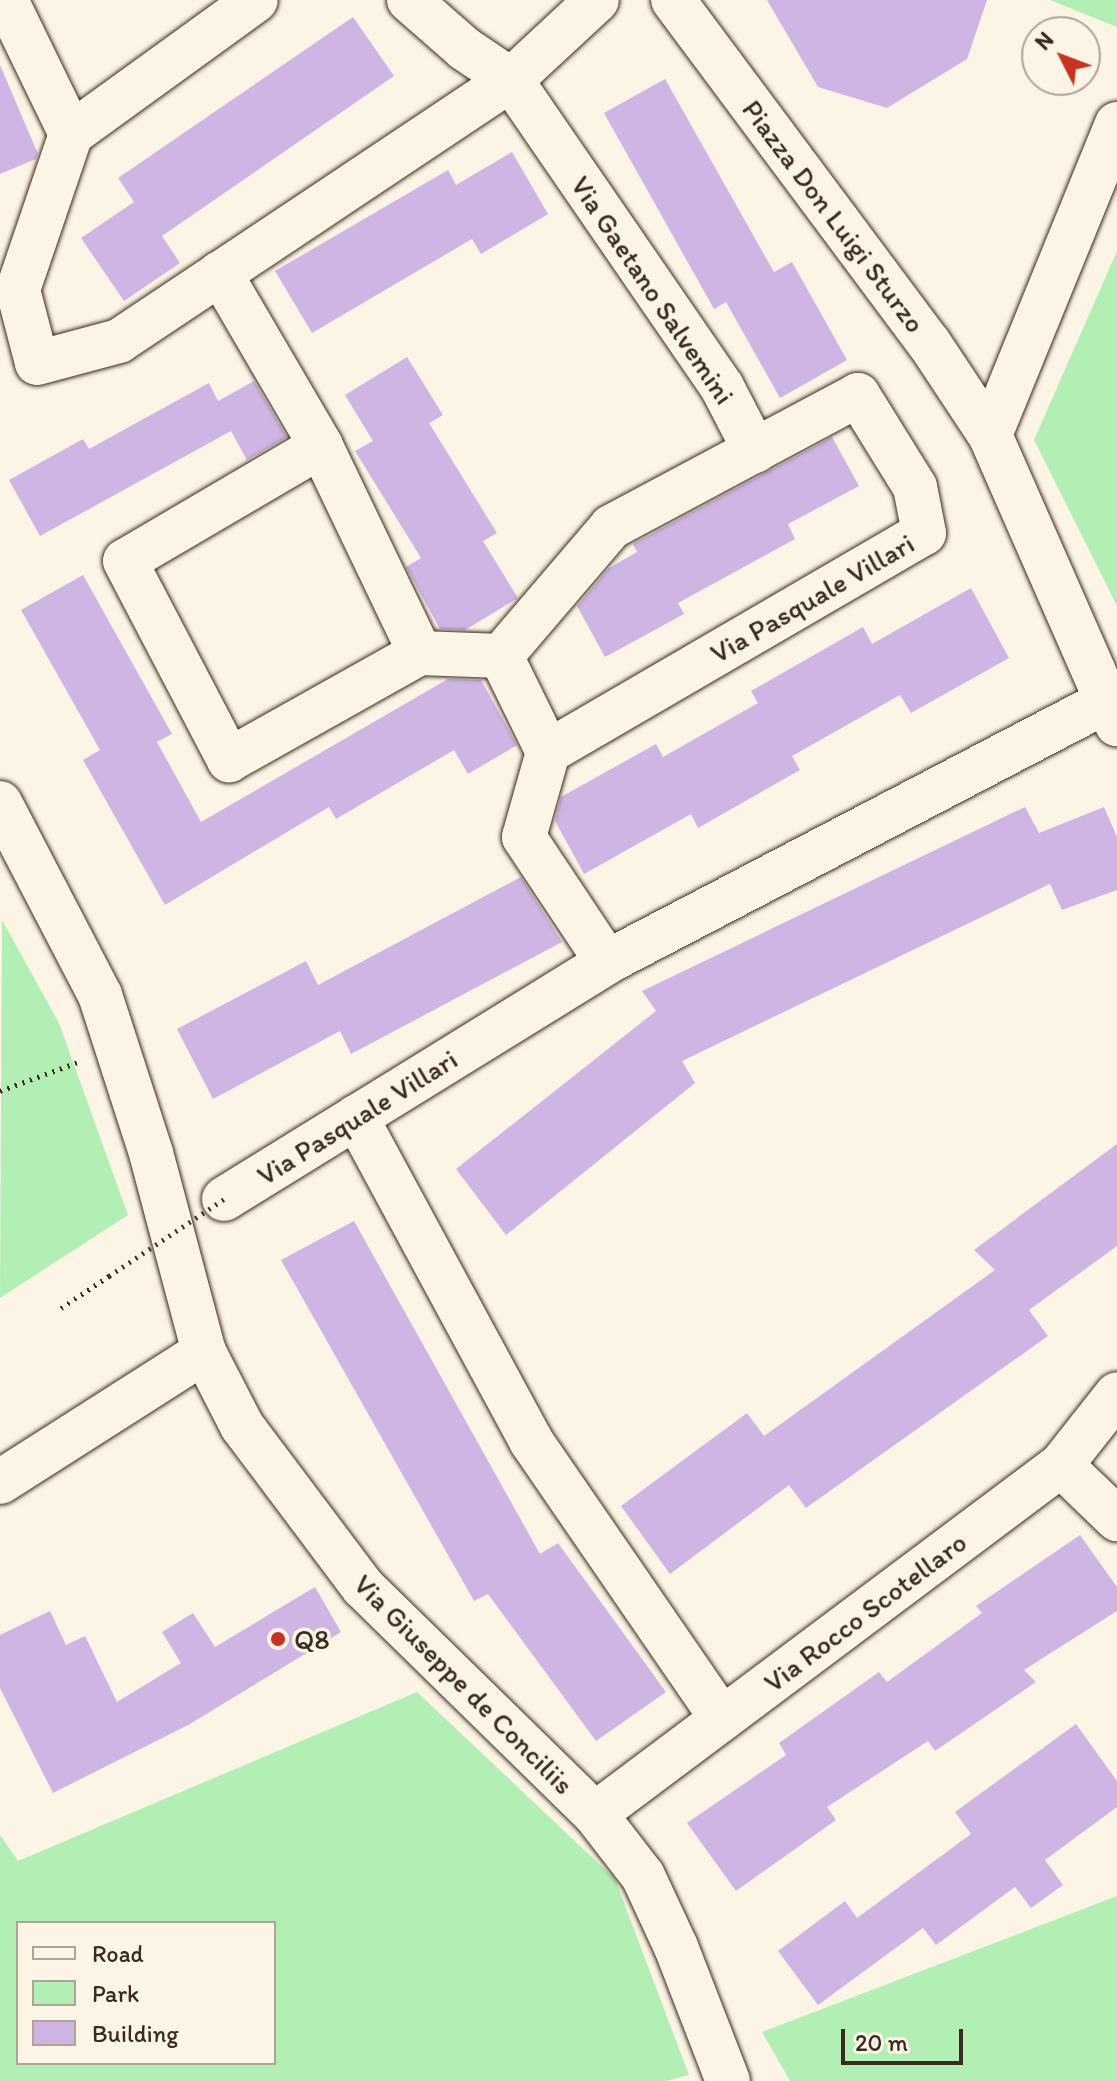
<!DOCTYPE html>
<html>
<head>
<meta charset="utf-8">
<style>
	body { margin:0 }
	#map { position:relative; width:1117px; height:2081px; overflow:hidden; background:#fcf5e5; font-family:Itim,sans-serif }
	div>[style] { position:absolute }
	.green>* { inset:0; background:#b2efb5 }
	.building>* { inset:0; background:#ceb5e4 }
	.path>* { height:5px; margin-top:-2.5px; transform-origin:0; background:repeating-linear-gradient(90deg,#3b2a1e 0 2px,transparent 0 8px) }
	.roads { filter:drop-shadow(0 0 2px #3b2a1e) drop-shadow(0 0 2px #3b2a1e) }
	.minor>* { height:44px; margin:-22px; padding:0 22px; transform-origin:22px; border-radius:22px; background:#fcf5e5 }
	.path-bridge>* { height:5px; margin-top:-2.5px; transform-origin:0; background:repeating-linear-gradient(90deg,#3b2a1e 0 2px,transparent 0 8px) }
	.dots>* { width:22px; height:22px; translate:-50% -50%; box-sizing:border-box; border:4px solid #fcf5e5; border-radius:50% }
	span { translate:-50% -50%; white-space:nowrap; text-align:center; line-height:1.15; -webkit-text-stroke:7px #fcf5e5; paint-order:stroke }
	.street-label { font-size:28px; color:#3b2a1e }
	.poi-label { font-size:28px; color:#3b2a1e }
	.left { translate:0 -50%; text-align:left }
	.legend { position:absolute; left:16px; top:1921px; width:260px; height:144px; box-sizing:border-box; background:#fcf5e5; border:2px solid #afa495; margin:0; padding:10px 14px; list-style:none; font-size:24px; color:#3b2a1e }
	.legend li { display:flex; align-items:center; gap:16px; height:40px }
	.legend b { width:40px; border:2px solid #afa495 }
	.north { position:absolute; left:1021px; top:16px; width:80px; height:80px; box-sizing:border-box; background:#fcf5e5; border:2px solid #afa495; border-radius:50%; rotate:312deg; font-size:22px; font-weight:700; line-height:32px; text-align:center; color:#3b2a1e }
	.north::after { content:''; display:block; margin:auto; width:28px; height:36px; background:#c8321e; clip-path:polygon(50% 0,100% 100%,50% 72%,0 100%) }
	.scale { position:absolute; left:841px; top:2029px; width:122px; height:36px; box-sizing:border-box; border:4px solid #3b2a1e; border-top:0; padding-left:10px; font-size:24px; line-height:28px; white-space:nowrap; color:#3b2a1e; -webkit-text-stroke:6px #fcf5e5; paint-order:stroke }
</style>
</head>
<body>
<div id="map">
	<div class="green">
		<div style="clip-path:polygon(1050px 0,1117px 0,1117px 27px)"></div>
		<div style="clip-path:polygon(1117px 251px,1117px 606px,1034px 440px)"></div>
		<div style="clip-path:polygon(2px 920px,59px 1023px,128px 1215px,0 1298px)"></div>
		<div style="clip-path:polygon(evenodd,417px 1692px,615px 1879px,689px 2075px,666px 2081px,0 2081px,0 1835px,18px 1861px,417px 1692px,18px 1923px,274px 1923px,274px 2063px,18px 2063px,18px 1923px)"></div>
		<div style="clip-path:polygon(1117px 1896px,1117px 2081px,790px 2081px,762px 2032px)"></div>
	</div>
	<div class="building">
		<div style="clip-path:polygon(767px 0,987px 0,967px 59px,887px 108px,818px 87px)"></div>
		<div style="clip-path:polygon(353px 17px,394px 76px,162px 236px,180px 263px,124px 301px,81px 238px,134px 202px,118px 178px)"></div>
		<div style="clip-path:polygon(0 65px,38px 154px,36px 159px,0 174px)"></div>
		<div style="clip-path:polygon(665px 79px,774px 272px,792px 262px,847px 360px,780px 398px,726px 302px,714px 309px,604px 113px)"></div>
		<div style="clip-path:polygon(512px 152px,548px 214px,481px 254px,472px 239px,312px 333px,275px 271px,448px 170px,456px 185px)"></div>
		<div style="clip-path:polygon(407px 357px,443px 415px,429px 423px,497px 533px,483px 541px,518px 598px,465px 630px,440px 629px,406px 567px,421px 558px,355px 451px,373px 441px,345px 395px)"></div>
		<div style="clip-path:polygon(254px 381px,287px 437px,247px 460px,231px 431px,40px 536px,9px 480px,83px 439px,89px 449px,209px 383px,218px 401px)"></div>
		<div style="clip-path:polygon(832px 437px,859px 486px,788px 524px,795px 539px,678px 603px,684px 614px,605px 657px,577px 606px,609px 568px,637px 552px,633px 544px)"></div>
		<div style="clip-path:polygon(83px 575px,172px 734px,157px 742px,201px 822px,448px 679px,481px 680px,517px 745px,468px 774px,454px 750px,336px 819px,329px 807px,165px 905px,83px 760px,100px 750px,21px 610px)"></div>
		<div style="clip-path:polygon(971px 588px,1009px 658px,911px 713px,900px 695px,792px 756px,800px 770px,698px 828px,691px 814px,584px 874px,555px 821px,561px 797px,656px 744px,663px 757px,758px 703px,751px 691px,863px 627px,872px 644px)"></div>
		<div style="clip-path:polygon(1025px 807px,1039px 833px,1104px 807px,1117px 837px,1117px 890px,1062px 910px,1050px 884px,682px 1061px,695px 1083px,506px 1235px,456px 1169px,656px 1011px,642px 991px)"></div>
		<div style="clip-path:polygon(521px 877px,562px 942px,351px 1054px,340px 1031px,213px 1099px,177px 1029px,306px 961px,318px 985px)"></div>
		<div style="clip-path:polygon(1117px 1144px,1117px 1246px,1029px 1310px,1048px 1336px,806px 1508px,789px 1485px,670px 1574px,621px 1506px,747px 1413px,764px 1436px,995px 1270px,974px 1250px)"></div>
		<div style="clip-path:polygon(354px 1221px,540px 1554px,558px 1543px,666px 1692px,596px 1741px,488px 1594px,474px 1601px,281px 1260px)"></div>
		<div style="clip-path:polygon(1080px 1535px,1117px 1587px,1117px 1611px,1024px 1670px,1036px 1682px,935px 1751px,928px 1741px,827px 1807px,836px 1820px,736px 1891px,687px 1823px,786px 1755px,779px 1743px,879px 1672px,887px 1682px,982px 1613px,976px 1606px)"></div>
		<div style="clip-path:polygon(315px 1587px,341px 1632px,190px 1724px,53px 1793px,0 1688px,0 1635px,50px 1611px,66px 1645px,85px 1636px,117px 1702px,181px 1663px,162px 1632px,193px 1613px,215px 1647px)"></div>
		<div style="clip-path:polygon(1076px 1724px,1117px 1781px,1117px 1807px,1045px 1860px,1063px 1885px,1031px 1908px,1015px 1887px,936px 1945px,923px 1928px,818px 2005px,778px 1951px,845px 1901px,857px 1918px,971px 1834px,955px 1812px)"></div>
	</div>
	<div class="path">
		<div style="left:0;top:1091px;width:83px;rotate:-20.4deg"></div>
		<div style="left:61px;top:1308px;width:58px;rotate:-33.7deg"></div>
	</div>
	<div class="roads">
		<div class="minor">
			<div style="left:6px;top:0;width:149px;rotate:64.1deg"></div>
			<div style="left:71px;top:134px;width:165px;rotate:108.8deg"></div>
			<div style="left:18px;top:290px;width:75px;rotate:75.4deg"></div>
			<div style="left:37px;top:363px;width:85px;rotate:-15deg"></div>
			<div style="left:119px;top:341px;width:471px;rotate:-33.7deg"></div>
			<div style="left:511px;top:80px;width:373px;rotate:55.5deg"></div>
			<div style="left:722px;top:387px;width:72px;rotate:62.7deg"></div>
			<div style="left:409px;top:0;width:74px;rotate:41.2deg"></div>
			<div style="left:465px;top:49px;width:55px;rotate:34deg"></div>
			<div style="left:511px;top:80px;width:117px;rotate:-42.9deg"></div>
			<div style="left:673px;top:0;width:428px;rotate:53.3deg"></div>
			<div style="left:929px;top:343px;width:110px;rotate:56.5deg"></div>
			<div style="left:990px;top:435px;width:316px;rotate:66.3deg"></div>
			<div style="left:71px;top:134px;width:228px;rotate:-35.9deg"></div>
			<div style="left:220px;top:273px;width:200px;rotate:59.7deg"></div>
			<div style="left:321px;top:446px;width:227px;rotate:149.6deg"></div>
			<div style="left:125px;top:561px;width:225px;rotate:62.4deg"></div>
			<div style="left:229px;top:760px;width:219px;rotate:-29.3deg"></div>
			<div style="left:420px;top:653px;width:229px;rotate:-115.6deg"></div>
			<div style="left:990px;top:435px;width:336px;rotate:-67.8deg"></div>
			<div style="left:420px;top:653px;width:81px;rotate:2.1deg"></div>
			<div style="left:501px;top:656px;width:170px;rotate:-49.5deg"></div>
			<div style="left:611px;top:527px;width:280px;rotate:-28.1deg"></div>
			<div style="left:858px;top:395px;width:108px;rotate:58.2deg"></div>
			<div style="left:915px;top:487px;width:47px;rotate:78.9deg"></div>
			<div style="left:924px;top:533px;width:435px;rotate:149.8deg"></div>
			<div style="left:548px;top:752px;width:107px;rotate:-116.1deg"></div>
			<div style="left:0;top:803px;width:216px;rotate:62.5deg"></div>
			<div style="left:100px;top:995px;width:166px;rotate:72.1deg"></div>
			<div style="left:151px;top:1153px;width:206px;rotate:75.1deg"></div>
			<div style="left:204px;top:1352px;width:83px;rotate:62.8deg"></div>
			<div style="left:242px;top:1426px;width:201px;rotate:53.1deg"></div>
			<div style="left:363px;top:1587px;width:325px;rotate:44.4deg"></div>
			<div style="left:595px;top:1814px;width:78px;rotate:52.3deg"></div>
			<div style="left:643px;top:1876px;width:78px;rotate:65.1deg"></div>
			<div style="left:676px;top:1947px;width:144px;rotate:68.8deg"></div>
			<div style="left:607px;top:962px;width:564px;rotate:-27.56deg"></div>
			<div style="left:356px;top:1117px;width:368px;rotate:61.6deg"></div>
			<div style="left:531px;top:1441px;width:337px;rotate:55.5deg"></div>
			<div style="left:224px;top:1199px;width:450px;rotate:-31.7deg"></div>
			<div style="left:607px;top:962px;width:150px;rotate:-123.6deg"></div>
			<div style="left:524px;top:837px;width:88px;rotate:-74.2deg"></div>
			<div style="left:1061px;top:1465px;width:78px;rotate:44deg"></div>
			<div style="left:0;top:1482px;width:242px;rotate:-32.5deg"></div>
			<div style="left:595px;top:1814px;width:582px;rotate:-36.83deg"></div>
			<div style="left:1061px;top:1465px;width:90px;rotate:-51.7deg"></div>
		</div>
	</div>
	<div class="path-bridge">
		<div style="left:109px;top:1276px;width:138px;rotate:-33.8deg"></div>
	</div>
	<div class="dots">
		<div style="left:278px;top:1639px;background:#c8321e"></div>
	</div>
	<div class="street-label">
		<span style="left:834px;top:216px;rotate:53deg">Piazza Don Luigi Sturzo</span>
		<span style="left:653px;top:290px;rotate:56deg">Via Gaetano Salvemini</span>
		<span style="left:812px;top:598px;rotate:-30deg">Via Pasquale Villari</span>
		<span style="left:357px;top:1117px;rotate:-32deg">Via Pasquale Villari</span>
		<span style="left:865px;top:1612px;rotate:-37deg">Via Rocco Scotellaro</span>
		<span style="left:464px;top:1684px;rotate:45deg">Via Giuseppe de Conciliis</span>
	</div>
	<div class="poi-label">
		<span class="left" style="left:294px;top:1639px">Q8</span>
	</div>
	<ul class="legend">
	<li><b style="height:10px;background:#fcf5e5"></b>Road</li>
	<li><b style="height:22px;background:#b2efb5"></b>Park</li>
	<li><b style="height:22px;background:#ceb5e4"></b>Building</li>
	</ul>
	<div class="north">N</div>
	<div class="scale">20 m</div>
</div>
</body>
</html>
